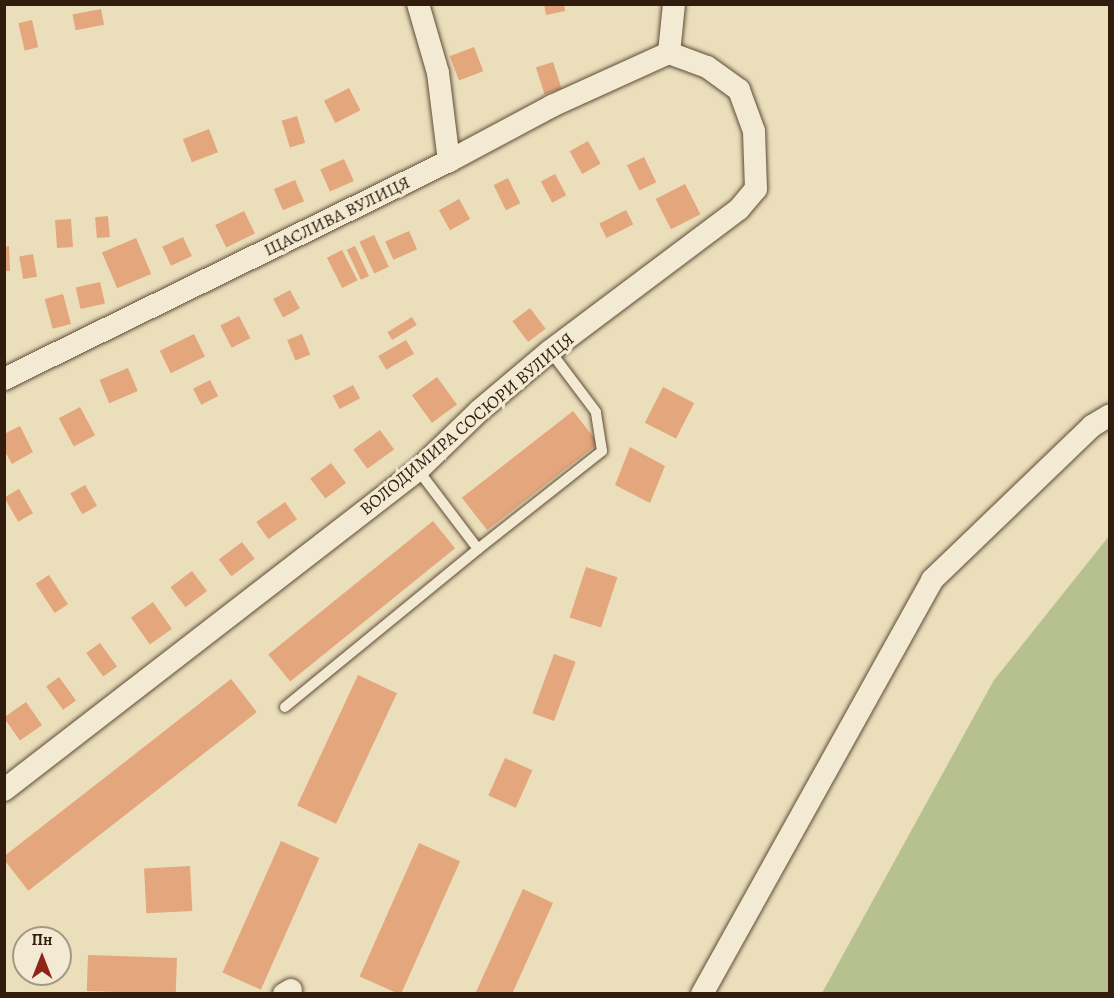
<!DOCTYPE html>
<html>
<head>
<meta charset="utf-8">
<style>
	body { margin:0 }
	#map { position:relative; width:1114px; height:998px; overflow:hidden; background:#ebdebb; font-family:Alegreya,serif }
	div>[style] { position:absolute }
	.green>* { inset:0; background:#b7c190 }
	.building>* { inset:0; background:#e4a67c; transform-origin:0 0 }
	.roads { filter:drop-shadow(0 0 2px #604c38) drop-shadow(0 0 2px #604c38) }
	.service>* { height:10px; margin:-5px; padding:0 5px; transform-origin:5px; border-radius:5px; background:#f2ead3 }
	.minor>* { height:22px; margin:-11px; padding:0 11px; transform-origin:11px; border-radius:11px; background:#f2ead3 }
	span { translate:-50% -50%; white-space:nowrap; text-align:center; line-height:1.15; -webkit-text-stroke:6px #f2ead3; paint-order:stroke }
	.street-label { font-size:18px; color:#321c0d }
	.frame { position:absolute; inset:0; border:6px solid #321c0d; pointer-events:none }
	.north { position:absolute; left:12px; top:926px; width:60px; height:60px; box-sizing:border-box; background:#f2ead3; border:2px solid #a59884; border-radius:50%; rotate:0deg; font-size:16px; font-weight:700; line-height:24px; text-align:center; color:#321c0d }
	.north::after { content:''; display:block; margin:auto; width:21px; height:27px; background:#8f2418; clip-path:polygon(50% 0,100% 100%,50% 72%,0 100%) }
</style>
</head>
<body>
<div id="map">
	<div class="green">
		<div style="clip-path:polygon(1109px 536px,1109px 993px,822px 993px,994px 680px)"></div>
	</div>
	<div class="building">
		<div style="clip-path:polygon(544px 4px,564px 4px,565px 11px,546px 15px)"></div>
		<div style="left:101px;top:9px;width:16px;height:29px;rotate:79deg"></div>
		<div style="left:32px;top:20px;width:28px;height:14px;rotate:77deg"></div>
		<div style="left:474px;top:47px;width:26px;height:26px;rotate:69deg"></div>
		<div style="left:553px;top:62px;width:28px;height:18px;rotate:72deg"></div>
		<div style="left:349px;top:88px;width:25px;height:28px;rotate:63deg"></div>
		<div style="left:297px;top:116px;width:28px;height:16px;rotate:73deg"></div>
		<div style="left:209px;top:129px;width:25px;height:28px;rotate:69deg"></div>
		<div style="left:588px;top:141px;width:26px;height:21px;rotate:61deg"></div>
		<div style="left:644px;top:157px;width:28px;height:19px;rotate:64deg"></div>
		<div style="left:344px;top:159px;width:24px;height:26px;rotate:66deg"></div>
		<div style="left:555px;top:174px;width:24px;height:16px;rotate:62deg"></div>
		<div style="left:508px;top:178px;width:28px;height:16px;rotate:64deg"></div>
		<div style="left:295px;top:180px;width:23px;height:23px;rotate:67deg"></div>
		<div style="left:685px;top:184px;width:34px;height:33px;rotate:63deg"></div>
		<div style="left:459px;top:199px;width:23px;height:23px;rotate:61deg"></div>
		<div style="left:626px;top:210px;width:16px;height:30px;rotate:63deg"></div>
		<div style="left:244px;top:211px;width:25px;height:32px;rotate:64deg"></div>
		<div style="left:108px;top:216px;width:21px;height:13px;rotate:85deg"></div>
		<div style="left:71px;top:219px;width:28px;height:16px;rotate:86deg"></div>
		<div style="left:409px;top:231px;width:20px;height:26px;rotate:66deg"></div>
		<div style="left:374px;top:235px;width:35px;height:16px;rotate:65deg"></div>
		<div style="left:183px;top:237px;width:21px;height:23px;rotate:65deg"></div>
		<div style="left:136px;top:238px;width:39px;height:37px;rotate:67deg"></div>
		<div style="clip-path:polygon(9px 246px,10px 271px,4px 271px,4px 247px)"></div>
		<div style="left:355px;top:246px;width:33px;height:9px;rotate:65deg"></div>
		<div style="left:342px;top:250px;width:34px;height:17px;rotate:63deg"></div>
		<div style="left:33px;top:254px;width:23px;height:14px;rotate:80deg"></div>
		<div style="left:100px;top:282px;width:22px;height:25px;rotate:77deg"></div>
		<div style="left:290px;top:290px;width:21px;height:19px;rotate:62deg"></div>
		<div style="left:63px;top:294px;width:31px;height:19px;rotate:75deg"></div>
		<div style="left:530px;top:308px;width:26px;height:22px;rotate:53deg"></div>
		<div style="left:239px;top:316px;width:25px;height:21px;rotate:63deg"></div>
		<div style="left:412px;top:317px;width:9px;height:29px;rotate:58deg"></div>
		<div style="left:194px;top:334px;width:25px;height:38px;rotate:64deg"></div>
		<div style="left:302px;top:334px;width:22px;height:16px;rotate:68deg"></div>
		<div style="left:406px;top:340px;width:16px;height:32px;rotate:60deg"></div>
		<div style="left:128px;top:368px;width:25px;height:31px;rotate:67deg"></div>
		<div style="left:437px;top:377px;width:34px;height:31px;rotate:54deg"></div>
		<div style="left:210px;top:380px;width:18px;height:19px;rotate:63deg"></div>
		<div style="left:353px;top:385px;width:15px;height:23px;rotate:62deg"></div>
		<div style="left:663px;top:387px;width:35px;height:40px;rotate:27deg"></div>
		<div style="left:80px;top:407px;width:32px;height:24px;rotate:62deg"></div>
		<div style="left:573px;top:411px;width:41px;height:141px;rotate:52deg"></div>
		<div style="clip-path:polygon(20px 426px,33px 452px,12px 464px,4px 450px,4px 434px)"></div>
		<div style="left:380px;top:430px;width:24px;height:33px;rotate:54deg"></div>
		<div style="clip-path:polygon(630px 447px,665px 466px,650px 503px,615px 485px)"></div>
		<div style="left:331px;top:463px;width:25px;height:26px;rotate:53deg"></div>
		<div style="left:85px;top:485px;width:24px;height:17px;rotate:60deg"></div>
		<div style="left:19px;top:489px;width:28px;height:17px;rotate:60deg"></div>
		<div style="left:285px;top:502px;width:21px;height:35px;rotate:55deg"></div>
		<div style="left:433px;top:521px;width:35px;height:212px;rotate:51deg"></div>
		<div style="left:242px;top:542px;width:21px;height:29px;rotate:53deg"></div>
		<div style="left:586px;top:567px;width:33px;height:53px;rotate:18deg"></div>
		<div style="left:192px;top:571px;width:25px;height:27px;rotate:53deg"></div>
		<div style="left:49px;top:575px;width:35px;height:16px;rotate:57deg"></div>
		<div style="left:153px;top:602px;width:33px;height:27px;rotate:55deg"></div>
		<div style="left:100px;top:643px;width:29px;height:17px;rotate:54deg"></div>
		<div style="left:554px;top:654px;width:23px;height:63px;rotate:20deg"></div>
		<div style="left:358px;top:675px;width:43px;height:144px;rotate:25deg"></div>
		<div style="left:59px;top:677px;width:29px;height:16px;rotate:54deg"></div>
		<div style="left:231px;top:679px;width:42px;height:290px;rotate:52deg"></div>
		<div style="left:26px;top:702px;width:28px;height:27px;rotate:55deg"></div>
		<div style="left:505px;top:758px;width:30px;height:41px;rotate:24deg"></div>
		<div style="left:281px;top:841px;width:42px;height:144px;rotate:24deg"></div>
		<div style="left:419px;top:843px;width:45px;height:146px;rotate:24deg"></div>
		<div style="left:190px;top:866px;width:45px;height:46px;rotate:87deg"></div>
		<div style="clip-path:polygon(523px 889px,553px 903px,512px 994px,475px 994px)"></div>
		<div style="left:88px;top:955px;width:89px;height:36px;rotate:2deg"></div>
	</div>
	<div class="roads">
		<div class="service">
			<div style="left:478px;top:549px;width:158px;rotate:-38.3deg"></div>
			<div style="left:602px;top:451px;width:39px;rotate:-99deg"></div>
			<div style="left:596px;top:412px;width:76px;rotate:-127deg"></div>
			<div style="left:285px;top:707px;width:249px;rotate:-39.3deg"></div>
			<div style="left:478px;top:549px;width:99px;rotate:-127.2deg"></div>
		</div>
		<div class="minor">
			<div style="left:418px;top:4px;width:72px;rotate:73.8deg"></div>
			<div style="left:438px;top:73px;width:89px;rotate:82.9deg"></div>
			<div style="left:669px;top:53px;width:49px;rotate:-84.2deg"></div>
			<div style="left:4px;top:379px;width:496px;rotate:-26.1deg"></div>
			<div style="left:449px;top:161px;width:117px;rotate:-28.1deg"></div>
			<div style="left:552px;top:106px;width:128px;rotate:-24.4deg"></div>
			<div style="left:4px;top:790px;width:523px;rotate:-37.7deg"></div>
			<div style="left:418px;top:470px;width:85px;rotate:-44deg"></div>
			<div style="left:479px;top:411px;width:93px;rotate:-40.2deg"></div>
			<div style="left:550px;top:351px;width:236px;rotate:-36.9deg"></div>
			<div style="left:739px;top:209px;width:26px;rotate:-50deg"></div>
			<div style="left:756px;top:189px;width:58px;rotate:-92deg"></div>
			<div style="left:754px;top:131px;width:44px;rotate:-110.1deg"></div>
			<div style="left:739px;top:90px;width:39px;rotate:-144deg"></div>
			<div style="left:707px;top:67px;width:40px;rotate:-159.8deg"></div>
			<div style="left:284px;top:994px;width:8px;rotate:-30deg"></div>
			<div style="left:702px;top:994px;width:474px;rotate:-60.9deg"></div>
			<div style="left:932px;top:580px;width:222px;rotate:-43.9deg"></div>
			<div style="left:1092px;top:426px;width:21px;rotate:-31deg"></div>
		</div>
	</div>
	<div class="street-label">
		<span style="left:337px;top:216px;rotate:-26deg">ЩАСЛИВА ВУЛИЦЯ</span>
		<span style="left:467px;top:424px;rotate:-40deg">ВОЛОДИМИРА СОСЮРИ ВУЛИЦЯ</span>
	</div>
	<div class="frame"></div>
	<div class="north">Пн</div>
</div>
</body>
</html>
